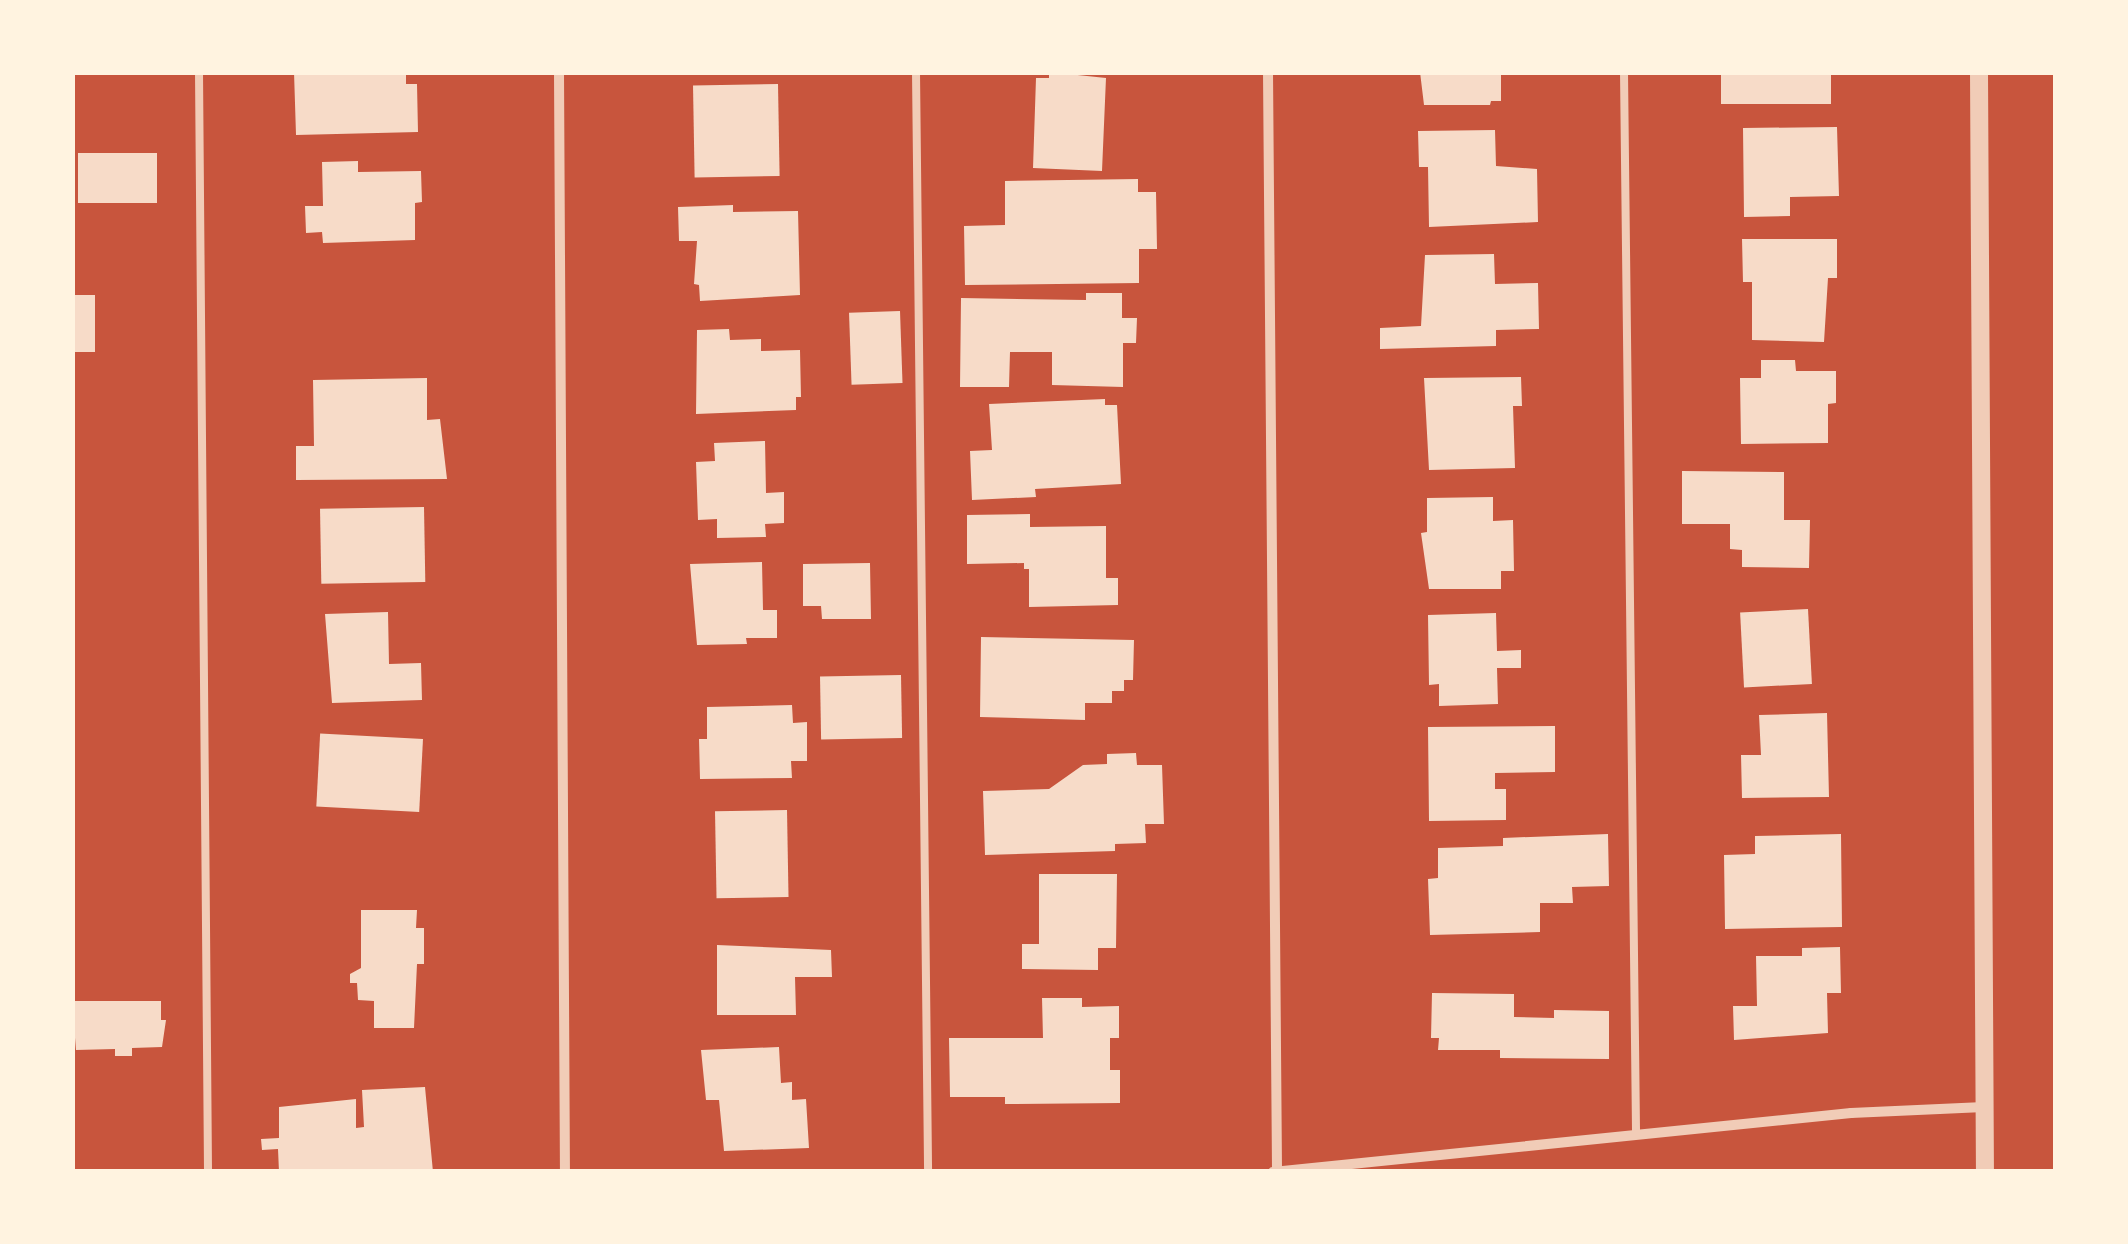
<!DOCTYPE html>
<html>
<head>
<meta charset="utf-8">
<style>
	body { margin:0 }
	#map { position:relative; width:2128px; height:1244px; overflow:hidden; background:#c8553d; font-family:"Source Sans 3",sans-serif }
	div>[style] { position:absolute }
	.building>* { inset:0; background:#f7dbc8; transform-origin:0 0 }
	.service>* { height:8px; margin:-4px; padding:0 4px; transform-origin:4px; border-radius:4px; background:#f1ccb7 }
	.minor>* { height:10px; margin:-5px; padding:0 5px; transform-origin:5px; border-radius:5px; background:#f1ccb7 }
	.tertiary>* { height:18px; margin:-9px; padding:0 9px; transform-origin:9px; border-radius:9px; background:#f1ccb7 }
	span { translate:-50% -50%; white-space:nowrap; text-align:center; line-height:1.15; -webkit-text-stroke:10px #fff3e0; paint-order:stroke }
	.frame { position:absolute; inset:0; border:75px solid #fff3e0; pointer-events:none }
</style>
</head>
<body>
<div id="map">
	<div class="building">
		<div style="clip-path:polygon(294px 72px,406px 72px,406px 84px,417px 84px,418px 132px,296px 135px)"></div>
		<div style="clip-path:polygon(1049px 72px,1106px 78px,1102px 171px,1033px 168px,1036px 78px,1049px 78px)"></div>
		<div style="clip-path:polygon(1420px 72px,1501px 72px,1501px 101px,1491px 101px,1490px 105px,1424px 105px)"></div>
		<div style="left:1721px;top:72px;width:110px;height:32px"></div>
		<div style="left:778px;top:84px;width:92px;height:85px;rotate:89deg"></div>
		<div style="clip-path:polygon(1837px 127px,1839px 196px,1790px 197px,1790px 216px,1744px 217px,1743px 128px)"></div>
		<div style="clip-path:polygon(1495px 130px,1496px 166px,1537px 169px,1538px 222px,1429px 227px,1428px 167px,1419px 167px,1418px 131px)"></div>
		<div style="left:78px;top:153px;width:79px;height:50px"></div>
		<div style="clip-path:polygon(358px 161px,358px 172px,421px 171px,422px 202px,415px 203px,415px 240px,323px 243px,322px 232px,306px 233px,305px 206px,323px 206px,322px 162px)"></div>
		<div style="clip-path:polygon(1138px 179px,1138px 192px,1156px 192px,1157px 249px,1139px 249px,1139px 283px,965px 285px,964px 226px,1005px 225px,1005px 181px)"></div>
		<div style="clip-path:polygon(733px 205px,733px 212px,798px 211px,800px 295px,700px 301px,699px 285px,694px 284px,697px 241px,679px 241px,678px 207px)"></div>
		<div style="clip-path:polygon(1742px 239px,1837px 239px,1837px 278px,1828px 278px,1824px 342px,1752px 340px,1752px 282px,1743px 282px)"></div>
		<div style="clip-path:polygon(1494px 254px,1495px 284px,1538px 283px,1539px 329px,1496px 330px,1496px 346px,1380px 349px,1380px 328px,1421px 326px,1425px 255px)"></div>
		<div style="clip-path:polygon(1086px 293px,1122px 293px,1122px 318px,1137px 318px,1136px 343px,1123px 343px,1123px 387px,1052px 385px,1052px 352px,1010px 352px,1009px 387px,960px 387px,961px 298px,1086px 300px)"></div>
		<div style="left:72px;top:295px;width:23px;height:57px"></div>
		<div style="left:900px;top:311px;width:72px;height:51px;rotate:88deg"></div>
		<div style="clip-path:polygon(729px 329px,730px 340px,761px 339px,761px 351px,800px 350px,801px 397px,796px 397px,796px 410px,696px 414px,697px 330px)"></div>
		<div style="clip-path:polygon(1761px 360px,1795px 360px,1796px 371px,1836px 371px,1836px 403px,1828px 404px,1828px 443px,1741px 444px,1740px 378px,1761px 378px)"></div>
		<div style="clip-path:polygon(1521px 377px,1522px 406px,1513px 406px,1515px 468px,1429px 470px,1424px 378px)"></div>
		<div style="clip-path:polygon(427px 378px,427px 420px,440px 419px,447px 479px,296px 480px,296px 446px,314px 446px,313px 380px)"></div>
		<div style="clip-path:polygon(1105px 399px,1105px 405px,1117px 405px,1121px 484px,1035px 489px,1036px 497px,972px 500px,970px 451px,992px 450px,989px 404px)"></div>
		<div style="clip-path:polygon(765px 441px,766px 493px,784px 492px,784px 523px,765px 524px,766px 537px,717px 538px,717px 519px,698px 520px,696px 462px,715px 461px,714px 443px)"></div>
		<div style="clip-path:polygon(1682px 471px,1784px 472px,1784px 520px,1810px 520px,1809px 568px,1742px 567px,1742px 550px,1730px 549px,1730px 524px,1682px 524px)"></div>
		<div style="clip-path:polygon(1493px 497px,1493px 521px,1513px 520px,1514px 571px,1501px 571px,1501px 589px,1429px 589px,1421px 533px,1427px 532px,1427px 498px)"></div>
		<div style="left:424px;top:507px;width:75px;height:104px;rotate:89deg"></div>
		<div style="clip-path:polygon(1030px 514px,1030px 527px,1106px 526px,1106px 578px,1118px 578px,1118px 605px,1029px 607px,1029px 569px,1024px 569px,1024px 563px,967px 564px,967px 515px)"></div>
		<div style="clip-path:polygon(762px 562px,763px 610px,777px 610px,777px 638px,746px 638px,747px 644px,697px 645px,690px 564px)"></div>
		<div style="clip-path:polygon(870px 563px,871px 619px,822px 619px,821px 606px,803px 606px,803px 564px)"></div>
		<div style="left:1808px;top:609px;width:75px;height:68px;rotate:87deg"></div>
		<div style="clip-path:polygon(388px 612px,389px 664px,421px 663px,422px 700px,332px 703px,325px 614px)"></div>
		<div style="clip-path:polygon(1496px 613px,1497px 651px,1521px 650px,1521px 668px,1497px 668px,1498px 704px,1439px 706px,1439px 684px,1429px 685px,1428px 615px)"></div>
		<div style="clip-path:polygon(981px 637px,1134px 640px,1133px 680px,1124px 680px,1124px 691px,1112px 691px,1112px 703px,1085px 703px,1085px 720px,980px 717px)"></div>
		<div style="left:901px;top:675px;width:63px;height:81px;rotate:89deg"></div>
		<div style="clip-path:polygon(792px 705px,793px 723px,807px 722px,807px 761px,791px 761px,792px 778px,700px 779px,699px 739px,707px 739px,707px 707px)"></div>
		<div style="clip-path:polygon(1827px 713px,1829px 797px,1742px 798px,1741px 755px,1761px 755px,1759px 715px)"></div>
		<div style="clip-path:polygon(1555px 726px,1555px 772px,1495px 773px,1495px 789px,1506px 789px,1506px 820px,1429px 821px,1428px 727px)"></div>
		<div style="left:423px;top:739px;width:73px;height:103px;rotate:93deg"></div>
		<div style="clip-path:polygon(1136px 753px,1137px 765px,1162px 765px,1164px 824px,1145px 824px,1146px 843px,1115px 844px,1115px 851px,985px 855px,983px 791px,1049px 789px,1083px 765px,1107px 764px,1107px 754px)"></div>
		<div style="left:787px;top:810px;width:87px;height:72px;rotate:89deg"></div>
		<div style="clip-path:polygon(1608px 834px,1609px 886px,1572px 887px,1573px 903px,1540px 903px,1540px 932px,1430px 935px,1428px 879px,1438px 878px,1438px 848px,1503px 846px,1503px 838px)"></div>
		<div style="clip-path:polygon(1841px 834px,1842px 927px,1725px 929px,1724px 855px,1755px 854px,1755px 836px)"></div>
		<div style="clip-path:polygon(1039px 874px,1117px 874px,1116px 948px,1098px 948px,1098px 970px,1022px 969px,1022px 944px,1039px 944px)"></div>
		<div style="clip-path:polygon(361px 910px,417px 910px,416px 928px,424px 928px,424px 964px,417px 964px,414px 1028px,374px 1028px,374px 1001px,358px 1000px,357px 983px,350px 983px,350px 974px,361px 968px)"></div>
		<div style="clip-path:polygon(717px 945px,831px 950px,832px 977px,795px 977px,796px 1015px,717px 1015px)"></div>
		<div style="clip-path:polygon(1840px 947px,1841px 993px,1827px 993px,1828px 1033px,1734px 1040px,1733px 1006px,1757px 1006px,1756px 956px,1802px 956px,1802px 948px)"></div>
		<div style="clip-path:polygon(1432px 993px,1514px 994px,1514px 1017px,1554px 1018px,1554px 1010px,1609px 1011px,1609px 1059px,1500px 1058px,1500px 1050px,1438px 1050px,1439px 1038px,1431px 1038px)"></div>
		<div style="clip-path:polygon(1042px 998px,1082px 998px,1082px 1007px,1119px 1006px,1119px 1038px,1110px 1038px,1110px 1070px,1120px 1070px,1120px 1103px,1005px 1104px,1005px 1097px,950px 1097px,949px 1038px,1043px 1038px)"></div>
		<div style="clip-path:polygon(72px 1001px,161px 1001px,161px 1020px,166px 1020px,162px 1047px,132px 1048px,132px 1056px,115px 1056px,115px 1049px,76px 1050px)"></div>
		<div style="clip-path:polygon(779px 1047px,781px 1083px,792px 1082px,792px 1100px,806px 1099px,809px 1148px,724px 1151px,719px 1100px,706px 1100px,701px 1050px)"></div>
		<div style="clip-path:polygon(425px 1087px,433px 1172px,279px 1172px,278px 1149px,262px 1150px,261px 1139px,279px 1138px,279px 1107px,356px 1099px,356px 1128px,364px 1127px,362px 1090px)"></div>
	</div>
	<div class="service">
		<div style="left:199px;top:72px;width:1100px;rotate:89.53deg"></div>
		<div style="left:916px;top:72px;width:1100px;rotate:89.37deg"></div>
		<div style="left:1624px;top:72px;width:1063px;rotate:89.35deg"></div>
	</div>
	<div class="minor">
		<div style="left:559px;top:72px;width:1100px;rotate:89.69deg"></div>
		<div style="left:1268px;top:72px;width:1099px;rotate:89.53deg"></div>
		<div style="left:1273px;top:1172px;width:581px;rotate:-5.83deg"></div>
		<div style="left:1851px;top:1113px;width:133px;rotate:-2.6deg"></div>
	</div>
	<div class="tertiary">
		<div style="left:1979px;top:72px;width:1100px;rotate:89.69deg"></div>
	</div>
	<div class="frame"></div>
</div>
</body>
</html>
